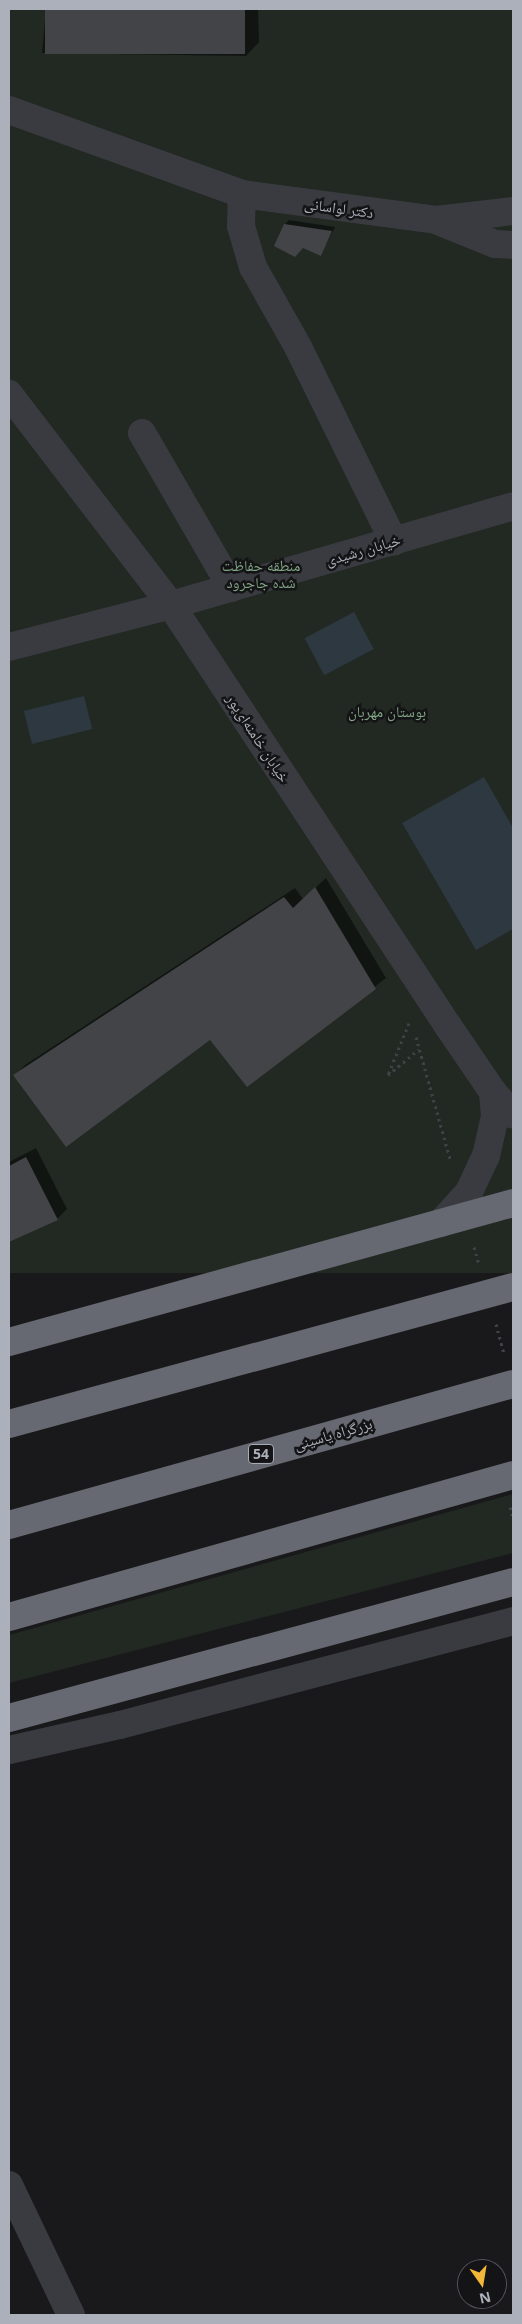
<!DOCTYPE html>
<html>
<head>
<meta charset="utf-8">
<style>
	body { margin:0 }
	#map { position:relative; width:522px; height:2324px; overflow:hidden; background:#19191b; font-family:"Noto Sans","Noto Naskh Arabic",sans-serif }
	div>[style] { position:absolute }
	.green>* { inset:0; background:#212922; transform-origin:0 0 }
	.water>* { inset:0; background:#2e3840; transform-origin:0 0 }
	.shadow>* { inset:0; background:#0007 }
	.building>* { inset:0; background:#434448; transform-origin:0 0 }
	.path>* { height:3px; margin-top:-1.5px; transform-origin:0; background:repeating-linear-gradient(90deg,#404247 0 2.5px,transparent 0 6.5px) }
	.minor>* { height:28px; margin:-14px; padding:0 14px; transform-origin:14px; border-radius:14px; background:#3a3b40 }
	.highway>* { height:28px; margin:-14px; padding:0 14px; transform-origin:14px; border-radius:14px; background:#666971 }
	span { translate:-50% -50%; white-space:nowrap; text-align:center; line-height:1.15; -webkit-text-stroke:5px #141416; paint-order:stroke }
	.shield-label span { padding:1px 4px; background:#141416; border:1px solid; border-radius:4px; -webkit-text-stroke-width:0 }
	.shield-label { font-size:14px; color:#abb0bb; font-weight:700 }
	.street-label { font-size:15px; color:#abb0bb }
	.park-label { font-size:15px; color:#82a685 }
	.frame { position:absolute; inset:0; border:10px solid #abb0bb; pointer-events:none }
	.north { position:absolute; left:457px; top:2259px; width:50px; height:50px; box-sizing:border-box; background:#141416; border:1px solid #505258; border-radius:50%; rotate:167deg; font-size:14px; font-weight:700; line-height:20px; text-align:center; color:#abb0bb }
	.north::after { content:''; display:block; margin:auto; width:18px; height:22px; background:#f4b838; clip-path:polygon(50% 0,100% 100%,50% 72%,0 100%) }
</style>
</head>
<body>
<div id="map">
	<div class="green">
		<div style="left:9px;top:9px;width:504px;height:1264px"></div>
		<div style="clip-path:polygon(513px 1494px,513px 1553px,9px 1683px,9px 1635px)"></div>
	</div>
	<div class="water">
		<div style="left:354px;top:612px;width:42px;height:56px;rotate:62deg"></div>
		<div style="left:84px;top:696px;width:34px;height:62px;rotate:76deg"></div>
		<div style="clip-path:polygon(484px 777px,513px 828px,513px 929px,476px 950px,402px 823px)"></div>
	</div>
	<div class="shadow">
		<div style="clip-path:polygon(46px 9px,258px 9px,259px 42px,246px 56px,42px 53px)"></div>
		<div style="clip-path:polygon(289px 220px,335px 227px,321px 254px,285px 224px)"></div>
		<div style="clip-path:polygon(326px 878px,386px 978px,247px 1086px,211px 1038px,15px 1075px,25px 1065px,295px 888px,303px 899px)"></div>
		<div style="clip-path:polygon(36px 1148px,67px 1209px,57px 1219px,9px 1240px,9px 1162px)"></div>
	</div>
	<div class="building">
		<div style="left:45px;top:9px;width:200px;height:45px"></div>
		<div style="clip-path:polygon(284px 224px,332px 231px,321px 256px,303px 248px,295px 257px,274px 246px)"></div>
		<div style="clip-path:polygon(315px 887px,376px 989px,247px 1087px,210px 1040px,66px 1147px,13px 1075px,284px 897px,293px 908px)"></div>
		<div style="clip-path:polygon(26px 1157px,58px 1220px,9px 1242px,9px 1166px)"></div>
	</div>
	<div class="path">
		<div style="left:409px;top:1023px;width:56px;rotate:112deg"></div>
		<div style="left:388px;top:1075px;width:40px;rotate:-40deg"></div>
		<div style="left:416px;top:1037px;width:127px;rotate:74.4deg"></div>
		<div style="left:474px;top:1247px;width:19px;rotate:74deg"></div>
		<div style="left:496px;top:1324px;width:31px;rotate:75deg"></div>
		<div style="left:510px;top:1507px;width:11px;rotate:75deg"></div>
	</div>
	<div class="minor">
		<div style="left:9px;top:110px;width:248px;rotate:19.8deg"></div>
		<div style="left:242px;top:194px;width:196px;rotate:7.6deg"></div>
		<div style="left:436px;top:220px;width:78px;rotate:-6.7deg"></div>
		<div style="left:242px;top:194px;width:32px;rotate:92deg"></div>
		<div style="left:241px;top:226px;width:43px;rotate:73.7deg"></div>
		<div style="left:253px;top:267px;width:92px;rotate:60.6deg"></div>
		<div style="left:298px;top:347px;width:217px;rotate:63.8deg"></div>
		<div style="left:438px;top:221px;width:61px;rotate:22deg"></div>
		<div style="left:495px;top:244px;width:18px;rotate:3deg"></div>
		<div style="left:9px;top:394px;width:266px;rotate:52.5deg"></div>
		<div style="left:171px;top:605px;width:504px;rotate:56.66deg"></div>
		<div style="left:448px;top:1026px;width:80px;rotate:55.7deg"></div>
		<div style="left:493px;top:1092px;width:30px;rotate:49deg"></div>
		<div style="left:142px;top:433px;width:179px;rotate:59.9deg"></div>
		<div style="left:9px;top:647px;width:167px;rotate:-14.5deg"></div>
		<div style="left:171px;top:605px;width:356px;rotate:-16.1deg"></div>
		<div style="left:441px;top:1223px;width:42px;rotate:-47.9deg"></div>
		<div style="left:469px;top:1192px;width:40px;rotate:-65deg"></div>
		<div style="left:486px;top:1156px;width:41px;rotate:-77.3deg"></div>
		<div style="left:495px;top:1116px;width:24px;rotate:-95deg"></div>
		<div style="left:9px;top:1750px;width:114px;rotate:-12.7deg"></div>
		<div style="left:120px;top:1725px;width:407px;rotate:-14.8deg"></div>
		<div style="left:9px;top:2185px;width:144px;rotate:64.5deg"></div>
	</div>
	<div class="highway">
		<div style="left:9px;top:1342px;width:523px;rotate:-15.42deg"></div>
		<div style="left:9px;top:1424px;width:522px;rotate:-15.21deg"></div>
		<div style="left:9px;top:1525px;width:523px;rotate:-15.63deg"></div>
		<div style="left:9px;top:1617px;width:524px;rotate:-15.73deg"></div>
		<div style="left:9px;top:1718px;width:522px;rotate:-15.1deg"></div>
	</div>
	<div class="shield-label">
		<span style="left:261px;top:1454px">54</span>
	</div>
	<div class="street-label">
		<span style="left:339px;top:208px;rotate:8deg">دکتر لواسانی</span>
		<span style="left:363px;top:550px;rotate:-16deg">خیابان رشیدی</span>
		<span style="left:258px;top:738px;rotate:57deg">خیابان خامنه‌ای‌پور</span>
		<span style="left:333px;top:1434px;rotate:-16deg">بزرگراه یاسینی</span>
	</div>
	<div class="park-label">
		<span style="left:261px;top:574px">منطقه حفاظت<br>شده جاجرود</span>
		<span style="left:387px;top:712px">بوستان مهربان</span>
	</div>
	<div class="frame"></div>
	<div class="north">N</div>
</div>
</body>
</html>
